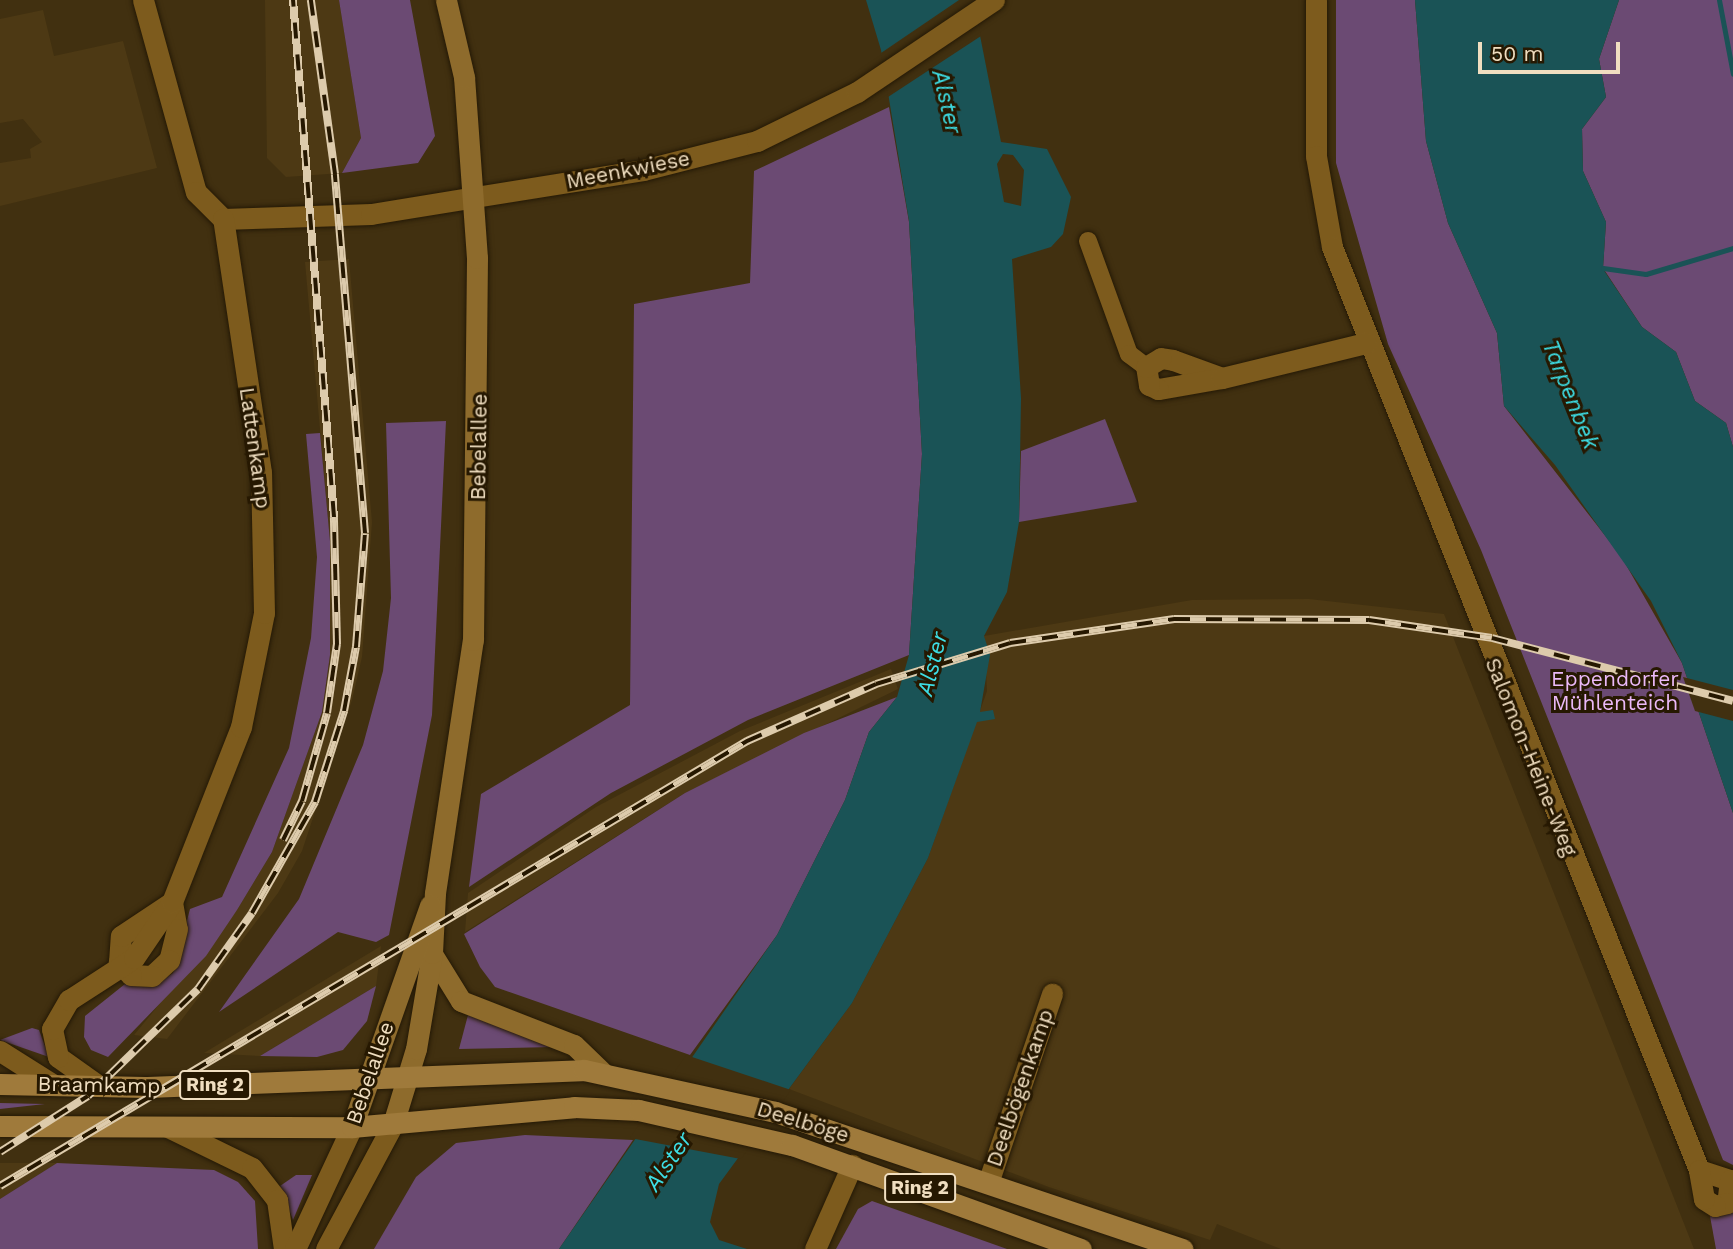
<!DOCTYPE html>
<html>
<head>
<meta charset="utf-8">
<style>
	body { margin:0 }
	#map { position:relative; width:1733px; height:1249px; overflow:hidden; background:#413010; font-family:"Work Sans",sans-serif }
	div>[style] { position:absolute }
	.built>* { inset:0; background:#4d3914 }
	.green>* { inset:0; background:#6b4a73 }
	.water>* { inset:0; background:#1a5356 }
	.pier>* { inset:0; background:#413010 }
	.stream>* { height:5px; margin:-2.5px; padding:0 2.5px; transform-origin:2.5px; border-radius:2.5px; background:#1a5356 }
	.roads { filter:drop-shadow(0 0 2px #241906) drop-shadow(0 0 2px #241906) }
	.pedestrian>* { height:18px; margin:-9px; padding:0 9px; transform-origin:9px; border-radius:9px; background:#7d5b1d }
	.minor>* { height:21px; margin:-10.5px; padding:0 10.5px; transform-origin:10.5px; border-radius:10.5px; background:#7d5b1d }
	.tertiary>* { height:21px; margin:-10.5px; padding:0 10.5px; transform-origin:10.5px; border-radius:10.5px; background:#7d5b1d }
	.secondary>* { height:21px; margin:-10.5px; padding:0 10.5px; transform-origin:10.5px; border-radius:10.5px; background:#8e6b2c }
	.primary>* { height:21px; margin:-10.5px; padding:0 10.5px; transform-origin:10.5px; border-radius:10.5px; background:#9f7a3b }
	.rail>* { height:8px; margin-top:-4px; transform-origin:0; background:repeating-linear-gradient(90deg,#261801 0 16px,#ddcbac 0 32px); box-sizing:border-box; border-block:2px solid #ddcbac }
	span { translate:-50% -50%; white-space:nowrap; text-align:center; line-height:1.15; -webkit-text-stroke:6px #261801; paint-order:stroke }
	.shield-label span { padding:2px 5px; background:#261801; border:2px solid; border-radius:5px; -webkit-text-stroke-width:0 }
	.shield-label { font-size:19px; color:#f0dec0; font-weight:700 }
	.street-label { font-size:21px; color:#f0dec0 }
	.park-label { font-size:21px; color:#ebb9f8 }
	.water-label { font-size:23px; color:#3ddde4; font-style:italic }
	.scale { position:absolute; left:1478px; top:42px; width:142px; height:32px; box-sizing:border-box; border:4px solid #f0dec0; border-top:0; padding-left:9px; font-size:21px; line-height:24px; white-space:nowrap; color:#f0dec0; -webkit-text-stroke:5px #261801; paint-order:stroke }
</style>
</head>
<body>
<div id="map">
	<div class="built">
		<div style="clip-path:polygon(265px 0,339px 0,361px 138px,342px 173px,286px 177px,267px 158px)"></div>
		<div style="clip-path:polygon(43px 10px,54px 56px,123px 41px,157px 168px,0 206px,0 163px,31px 158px,30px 149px,42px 142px,23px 119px,0 123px,0 19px)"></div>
		<div style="clip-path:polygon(349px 259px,372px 522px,362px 657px,352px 700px,302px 851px,278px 893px,167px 1039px,134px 1035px,237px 910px,272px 852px,322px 712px,330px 655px,330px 541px,305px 262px)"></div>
		<div style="clip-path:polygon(1309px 599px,1444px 614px,1694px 1249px,1281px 1249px,1217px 1224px,1210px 1240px,1049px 1187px,789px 1089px,852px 1003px,928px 858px,987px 691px,984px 636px,1192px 600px)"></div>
		<div style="clip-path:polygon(891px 669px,898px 689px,685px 793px,465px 932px,468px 893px,596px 807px,740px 731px)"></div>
		<div style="clip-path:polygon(381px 946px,376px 986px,260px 1056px,204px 1053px)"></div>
		<div style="clip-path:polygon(0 1163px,57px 1163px,0 1199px)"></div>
	</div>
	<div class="green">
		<div style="clip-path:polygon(339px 0,410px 0,435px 136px,418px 163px,342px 173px,361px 138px)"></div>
		<div style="clip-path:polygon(1336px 0,1415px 0,1426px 141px,1448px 223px,1497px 333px,1504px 406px,1621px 556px,1682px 663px,1733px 813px,1733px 1165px,1723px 1160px,1481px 550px,1388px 344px,1336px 163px)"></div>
		<div style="clip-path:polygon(1619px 0,1733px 0,1733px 447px,1726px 423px,1695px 401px,1676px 352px,1642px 327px,1603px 268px,1606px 222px,1583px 171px,1582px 129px,1606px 97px,1599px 59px)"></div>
		<div style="clip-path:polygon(889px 107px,909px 222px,922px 454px,909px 655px,748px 720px,611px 793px,469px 887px,481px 794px,630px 705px,634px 304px,750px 283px,754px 171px)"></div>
		<div style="clip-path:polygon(1105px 419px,1137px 502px,1019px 522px,1021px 451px)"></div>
		<div style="clip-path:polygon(446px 421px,432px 715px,389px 935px,376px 942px,338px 932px,219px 1012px,299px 899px,363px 745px,383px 671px,391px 598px,386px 423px)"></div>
		<div style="clip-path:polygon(320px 433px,330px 541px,330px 655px,322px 712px,272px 852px,237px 910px,206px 956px,108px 1057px,91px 1050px,84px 1037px,85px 1016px,125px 984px,153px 986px,173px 973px,190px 909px,222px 897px,289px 748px,311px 638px,317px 557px,306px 434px)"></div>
		<div style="clip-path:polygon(897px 697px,869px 732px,845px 800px,777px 935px,690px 1055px,495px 987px,480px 967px,464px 934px,685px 793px,804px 733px)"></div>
		<div style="clip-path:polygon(376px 986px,367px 1021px,343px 1050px,317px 1057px,260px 1056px)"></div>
		<div style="clip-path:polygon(468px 1015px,554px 1047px,459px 1049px)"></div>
		<div style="clip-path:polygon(32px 1028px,39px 1030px,49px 1057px,0 1040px)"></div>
		<div style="clip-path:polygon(0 1103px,45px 1104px,0 1109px)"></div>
		<div style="clip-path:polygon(525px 1135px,633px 1140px,559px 1249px,374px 1249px,416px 1177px,456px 1143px)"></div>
		<div style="clip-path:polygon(57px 1163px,214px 1170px,238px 1182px,255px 1201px,258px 1249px,0 1249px,0 1199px)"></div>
		<div style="clip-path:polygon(296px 1175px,312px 1175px,293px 1220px,280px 1186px)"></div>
		<div style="clip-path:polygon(872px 1201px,1007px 1249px,836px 1249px,858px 1209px)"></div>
		<div style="clip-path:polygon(1733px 1210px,1733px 1249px,1716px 1249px,1710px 1216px)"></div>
	</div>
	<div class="water">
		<div style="clip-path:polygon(evenodd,866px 0,973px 0,1001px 142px,1047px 149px,1071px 197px,1063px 234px,1051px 247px,1012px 259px,1021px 398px,1019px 522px,1007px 592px,984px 636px,990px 655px,980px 712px,993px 710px,995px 719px,977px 722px,928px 858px,852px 1003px,719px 1184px,710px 1222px,719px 1240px,747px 1249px,559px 1249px,777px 935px,845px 800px,869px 732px,897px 697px,909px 655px,922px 454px,909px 221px,881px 50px,866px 0,1003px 154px,1013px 155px,1024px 170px,1021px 206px,1004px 202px,997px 164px,1003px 154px)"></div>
		<div style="clip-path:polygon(1415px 0,1619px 0,1599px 59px,1606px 97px,1582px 129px,1583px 171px,1606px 222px,1603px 269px,1642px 327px,1676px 352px,1695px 401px,1726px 423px,1733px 447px,1733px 813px,1682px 663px,1651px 601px,1555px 465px,1504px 406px,1497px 333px,1448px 223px,1426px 141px)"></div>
	</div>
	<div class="pier">
		<div style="clip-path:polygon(959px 0,974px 0,981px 36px,888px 97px,881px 53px)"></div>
		<div style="clip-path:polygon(1683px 677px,1733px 690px,1733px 721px,1695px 711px)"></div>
		<div style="clip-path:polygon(686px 1055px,791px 1090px,741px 1159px,630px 1138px)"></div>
	</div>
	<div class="stream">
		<div style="left:1719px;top:0;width:75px;rotate:79.3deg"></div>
		<div style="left:1603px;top:268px;width:43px;rotate:7.9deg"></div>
		<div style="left:1646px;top:274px;width:91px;rotate:-16.6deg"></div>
	</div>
	<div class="roads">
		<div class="pedestrian">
			<div style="left:1088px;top:241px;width:120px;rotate:70.1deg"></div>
			<div style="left:1129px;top:354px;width:21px;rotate:37deg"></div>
		</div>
		<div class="minor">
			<div style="left:143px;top:0;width:199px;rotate:74.6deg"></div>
			<div style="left:196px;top:192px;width:38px;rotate:45deg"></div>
			<div style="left:223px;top:219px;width:148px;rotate:-1.9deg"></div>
			<div style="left:371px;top:214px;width:105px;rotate:-9.3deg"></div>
			<div style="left:1316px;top:0;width:156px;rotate:90deg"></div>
			<div style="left:1316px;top:156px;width:92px;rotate:80deg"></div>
			<div style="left:1332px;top:247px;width:993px;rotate:68.32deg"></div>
			<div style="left:1161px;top:358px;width:12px;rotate:9deg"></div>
			<div style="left:1173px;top:360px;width:52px;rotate:20.2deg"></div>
			<div style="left:1222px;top:378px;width:65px;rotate:170.2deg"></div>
			<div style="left:1158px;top:389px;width:10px;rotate:-156deg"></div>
			<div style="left:1149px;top:385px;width:18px;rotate:-99deg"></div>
			<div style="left:1146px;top:367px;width:17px;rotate:-31deg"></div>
			<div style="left:1222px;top:378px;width:148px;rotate:-13.7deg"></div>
			<div style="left:172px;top:902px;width:27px;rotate:80deg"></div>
			<div style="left:177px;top:929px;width:32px;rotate:104deg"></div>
			<div style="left:169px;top:960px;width:23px;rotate:137deg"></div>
			<div style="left:152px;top:976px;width:21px;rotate:-177deg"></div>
			<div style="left:131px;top:975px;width:18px;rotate:-133deg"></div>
			<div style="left:119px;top:962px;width:26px;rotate:-86deg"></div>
			<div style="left:121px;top:936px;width:61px;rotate:-33.7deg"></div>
			<div style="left:99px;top:1086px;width:50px;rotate:-144.7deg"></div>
			<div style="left:58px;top:1057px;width:29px;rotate:-102deg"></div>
			<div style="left:52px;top:1029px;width:34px;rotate:-60deg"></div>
			<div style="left:69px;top:1000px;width:77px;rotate:-32.9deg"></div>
			<div style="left:134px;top:958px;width:68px;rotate:-55.8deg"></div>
			<div style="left:172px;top:902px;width:188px;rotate:-68.5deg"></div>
			<div style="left:241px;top:727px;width:116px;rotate:-78.6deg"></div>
			<div style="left:264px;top:613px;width:141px;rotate:-91.2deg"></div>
			<div style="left:261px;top:472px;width:256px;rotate:-98.5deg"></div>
			<div style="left:1699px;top:1170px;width:33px;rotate:18deg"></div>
			<div style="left:1730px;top:1180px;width:23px;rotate:97deg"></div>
			<div style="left:1727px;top:1203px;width:12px;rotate:166deg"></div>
			<div style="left:1715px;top:1206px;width:13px;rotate:-148deg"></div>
			<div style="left:1704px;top:1199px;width:29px;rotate:-100deg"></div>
			<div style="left:988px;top:1183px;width:200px;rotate:-71.3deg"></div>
			<div style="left:815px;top:1249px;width:92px;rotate:-66.2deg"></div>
		</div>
		<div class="tertiary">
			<div style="left:475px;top:197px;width:170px;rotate:-9.1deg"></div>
			<div style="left:643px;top:170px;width:118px;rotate:-14.3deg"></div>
			<div style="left:757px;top:141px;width:111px;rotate:-26.1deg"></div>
			<div style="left:857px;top:92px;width:165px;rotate:-33.9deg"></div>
			<div style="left:0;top:1051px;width:62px;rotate:32.4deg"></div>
			<div style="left:168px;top:1127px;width:93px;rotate:26deg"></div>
			<div style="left:252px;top:1168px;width:41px;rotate:52deg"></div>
			<div style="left:277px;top:1200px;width:49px;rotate:81.9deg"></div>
			<div style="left:295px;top:1249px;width:135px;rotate:-65deg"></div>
			<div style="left:326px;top:1249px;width:142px;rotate:-61.8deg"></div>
		</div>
		<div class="secondary">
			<div style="left:432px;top:954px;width:55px;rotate:58.3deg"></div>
			<div style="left:461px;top:1001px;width:121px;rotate:21.3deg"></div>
			<div style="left:574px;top:1045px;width:40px;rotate:44deg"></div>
			<div style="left:393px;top:1124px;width:78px;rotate:-73deg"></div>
			<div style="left:416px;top:1049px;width:97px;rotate:-80.5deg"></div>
			<div style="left:432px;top:953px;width:60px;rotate:-87.1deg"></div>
			<div style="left:435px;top:893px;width:256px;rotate:-81.5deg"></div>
			<div style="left:473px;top:640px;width:382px;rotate:-89.4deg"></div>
			<div style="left:477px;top:258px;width:181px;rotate:-94.1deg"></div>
			<div style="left:464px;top:77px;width:79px;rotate:-103.2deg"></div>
			<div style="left:352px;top:1127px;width:235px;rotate:-70.6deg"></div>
		</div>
		<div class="primary">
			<div style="left:0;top:1084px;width:145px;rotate:1.2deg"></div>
			<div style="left:145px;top:1087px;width:439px;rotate:-2.2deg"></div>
			<div style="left:584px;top:1070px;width:196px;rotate:12.4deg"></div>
			<div style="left:775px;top:1112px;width:430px;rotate:18.6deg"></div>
			<div style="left:0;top:1126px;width:352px;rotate:0.2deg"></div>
			<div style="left:352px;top:1127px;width:223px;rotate:-5.1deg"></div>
			<div style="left:574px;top:1107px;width:65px;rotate:2.6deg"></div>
			<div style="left:639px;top:1110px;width:157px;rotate:12.9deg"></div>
			<div style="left:792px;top:1145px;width:307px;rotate:19.8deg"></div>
		</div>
	</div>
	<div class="rail">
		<div style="left:283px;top:840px;width:43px;rotate:-64deg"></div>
		<div style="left:302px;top:801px;width:91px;rotate:-74.1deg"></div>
		<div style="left:327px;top:713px;width:70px;rotate:-81.8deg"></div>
		<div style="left:337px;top:644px;width:127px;rotate:-91.4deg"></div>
		<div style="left:334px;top:517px;width:519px;rotate:-94.53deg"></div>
		<div style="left:0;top:1152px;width:104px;rotate:-32.5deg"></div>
		<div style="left:88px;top:1096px;width:153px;rotate:-44.2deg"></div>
		<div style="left:198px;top:989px;width:93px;rotate:-54.6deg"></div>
		<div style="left:252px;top:913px;width:128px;rotate:-60.4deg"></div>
		<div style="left:315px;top:802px;width:96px;rotate:-72.3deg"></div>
		<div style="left:344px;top:711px;width:65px;rotate:-79.4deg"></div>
		<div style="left:356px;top:647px;width:114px;rotate:-85.5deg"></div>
		<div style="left:365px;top:533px;width:360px;rotate:-94.8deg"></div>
		<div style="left:335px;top:174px;width:176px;rotate:-97.9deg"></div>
		<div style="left:0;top:1186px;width:870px;rotate:-30.78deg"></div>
		<div style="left:747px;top:741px;width:141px;rotate:-23.8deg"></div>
		<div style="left:876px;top:684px;width:140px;rotate:-17deg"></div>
		<div style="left:1010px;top:643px;width:166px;rotate:-8.3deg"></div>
		<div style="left:1174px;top:619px;width:195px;rotate:0.3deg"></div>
		<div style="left:1369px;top:620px;width:124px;rotate:8.3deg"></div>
		<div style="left:1492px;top:638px;width:249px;rotate:14.6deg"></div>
	</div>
	<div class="shield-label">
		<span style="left:215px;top:1085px">Ring 2</span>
		<span style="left:920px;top:1188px">Ring 2</span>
	</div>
	<div class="street-label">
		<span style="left:628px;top:170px;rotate:-11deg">Meenkwiese</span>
		<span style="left:479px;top:447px;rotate:-89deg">Bebelallee</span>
		<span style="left:255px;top:448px;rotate:82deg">Lattenkamp</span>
		<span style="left:1531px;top:757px;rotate:68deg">Salomon-Heine-Weg</span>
		<span style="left:370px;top:1073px;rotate:-71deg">Bebelallee</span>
		<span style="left:99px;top:1085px;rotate:1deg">Braamkamp</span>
		<span style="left:1020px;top:1088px;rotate:-71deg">Deelbögenkamp</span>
		<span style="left:803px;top:1122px;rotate:17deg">Deelböge</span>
	</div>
	<div class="park-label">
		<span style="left:1615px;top:691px">Eppendorfer<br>Mühlenteich</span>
	</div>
	<div class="water-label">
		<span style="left:946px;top:102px;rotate:77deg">Alster</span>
		<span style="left:1570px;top:395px;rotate:68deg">Tarpenbek</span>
		<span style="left:933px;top:664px;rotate:-76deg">Alster</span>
		<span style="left:669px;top:1162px;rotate:-56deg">Alster</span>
	</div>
	<div class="scale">50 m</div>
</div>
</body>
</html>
